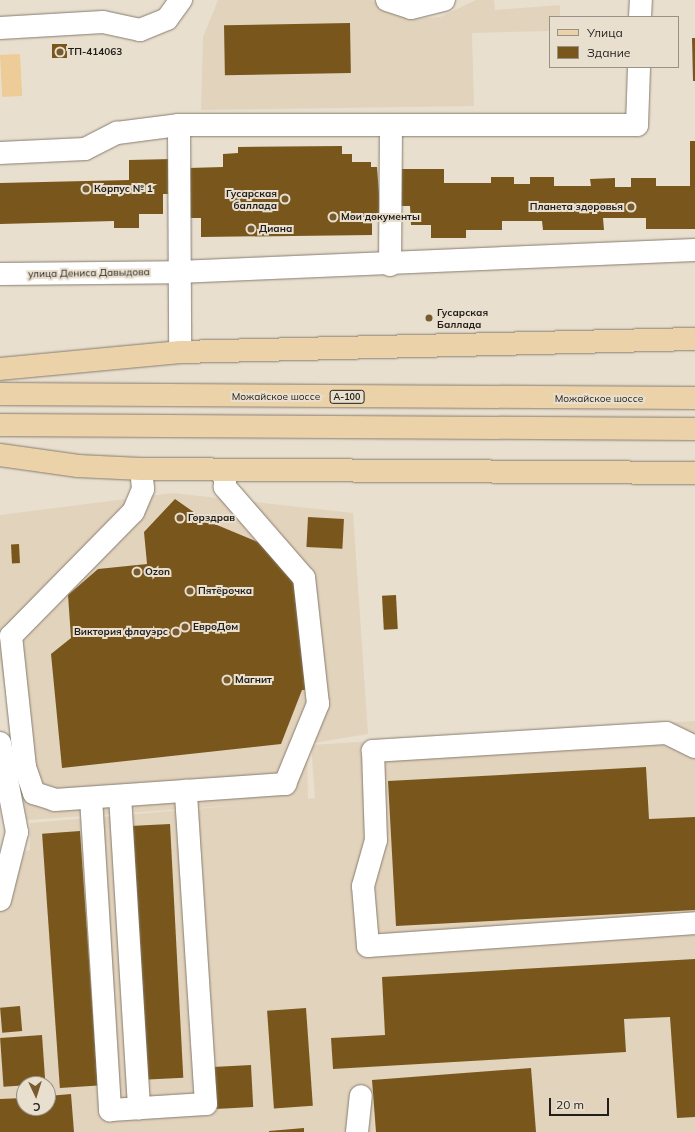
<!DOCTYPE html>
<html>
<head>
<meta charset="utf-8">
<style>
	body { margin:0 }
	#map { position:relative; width:695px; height:1132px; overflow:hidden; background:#e9dfcf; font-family:Mulish,sans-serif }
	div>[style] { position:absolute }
	.built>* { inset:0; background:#e2d3bd }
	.green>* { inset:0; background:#edcc98; transform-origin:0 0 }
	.building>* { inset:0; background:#79571c; transform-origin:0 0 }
	.roads { filter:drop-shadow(0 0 1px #867d6f) drop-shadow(0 0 1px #867d6f) }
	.minor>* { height:22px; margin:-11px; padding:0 11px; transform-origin:11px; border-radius:11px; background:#fff }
	.major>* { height:22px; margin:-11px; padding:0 11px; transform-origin:11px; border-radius:11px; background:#ecd2a8 }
	.dots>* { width:11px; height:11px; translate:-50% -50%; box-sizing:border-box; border:2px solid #e9dfcf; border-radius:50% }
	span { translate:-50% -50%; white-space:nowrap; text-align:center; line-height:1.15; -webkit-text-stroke:4px #e9dfcf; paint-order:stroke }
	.shield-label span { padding:1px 3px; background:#e9dfcf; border:1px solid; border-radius:3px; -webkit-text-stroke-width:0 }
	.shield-label { font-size:9px; color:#211d18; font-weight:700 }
	.poi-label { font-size:10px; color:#211d18; font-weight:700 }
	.left { translate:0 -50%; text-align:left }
	.right { translate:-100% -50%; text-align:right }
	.street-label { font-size:10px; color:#211d18 }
	.legend { position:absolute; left:549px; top:16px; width:130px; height:52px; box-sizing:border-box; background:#e9dfcf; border:1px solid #999186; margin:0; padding:5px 7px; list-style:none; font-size:12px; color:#211d18 }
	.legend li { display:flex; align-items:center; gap:8px; height:20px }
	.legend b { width:20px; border:1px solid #999186 }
	.north { position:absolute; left:16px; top:1076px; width:40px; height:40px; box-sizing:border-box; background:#e9dfcf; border:1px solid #999186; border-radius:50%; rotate:176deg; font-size:11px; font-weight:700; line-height:16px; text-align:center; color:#211d18 }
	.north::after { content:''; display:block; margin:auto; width:14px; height:18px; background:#775b2e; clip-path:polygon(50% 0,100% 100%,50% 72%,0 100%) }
	.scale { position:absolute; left:549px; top:1098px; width:60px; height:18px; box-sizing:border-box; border:2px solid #211d18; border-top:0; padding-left:5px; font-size:12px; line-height:14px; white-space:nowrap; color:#211d18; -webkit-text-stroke:3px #e9dfcf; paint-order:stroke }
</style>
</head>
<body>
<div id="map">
	<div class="built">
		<div style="clip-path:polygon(218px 0,373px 0,383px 10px,408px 19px,440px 17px,476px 0,494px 0,495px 10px,560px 5px,560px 17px,550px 17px,550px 31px,472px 33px,474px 106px,201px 110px,203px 37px)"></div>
		<div style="clip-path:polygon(evenodd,173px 493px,353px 513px,368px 734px,307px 744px,308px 799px,315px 798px,311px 745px,695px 721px,695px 1132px,0 1132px,0 860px,30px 850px,30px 823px,253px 804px,27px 820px,0 659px,0 515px,173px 493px,24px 1084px,48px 1084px,48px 1108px,24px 1108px,24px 1084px)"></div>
	</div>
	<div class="green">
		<div style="left:20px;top:54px;width:42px;height:20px;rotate:87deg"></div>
	</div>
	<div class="building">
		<div style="left:350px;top:23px;width:50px;height:126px;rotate:89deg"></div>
		<div style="clip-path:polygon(692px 38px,695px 38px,695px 81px,693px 81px)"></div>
		<div style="left:67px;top:44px;width:14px;height:15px;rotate:90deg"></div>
		<div style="clip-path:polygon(690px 141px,695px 141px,695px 229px,646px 229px,646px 218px,603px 218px,604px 230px,543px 230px,542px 221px,502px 221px,502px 230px,466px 230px,466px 238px,431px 238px,431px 225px,411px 225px,410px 206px,401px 206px,401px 169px,444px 169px,444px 183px,491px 183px,491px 177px,514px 177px,514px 184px,530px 184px,530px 177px,554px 177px,554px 186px,591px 186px,590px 179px,615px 178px,615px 187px,631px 187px,631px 178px,656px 178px,656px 186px,690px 186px)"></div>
		<div style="clip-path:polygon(342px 146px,342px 154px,352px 154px,352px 162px,371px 162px,371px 167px,377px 167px,381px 219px,372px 219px,372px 235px,201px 237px,201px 218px,189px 218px,188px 168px,223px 167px,223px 154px,238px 153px,238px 147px)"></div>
		<div style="clip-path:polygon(172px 159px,173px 194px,163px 194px,163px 214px,139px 214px,139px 228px,114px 228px,114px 221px,0 224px,0 183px,129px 180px,129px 160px)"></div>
		<div style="clip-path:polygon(175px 499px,205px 520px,265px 545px,293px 566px,307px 690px,302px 690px,281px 744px,62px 768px,51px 654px,71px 638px,68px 595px,98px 569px,147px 564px,144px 532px)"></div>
		<div style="left:308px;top:517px;width:36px;height:30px;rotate:3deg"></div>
		<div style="left:19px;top:544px;width:19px;height:8px;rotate:87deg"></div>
		<div style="left:396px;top:595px;width:34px;height:14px;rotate:87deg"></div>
		<div style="clip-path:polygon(646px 767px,649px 819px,695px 817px,695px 910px,396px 926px,388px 781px)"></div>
		<div style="left:170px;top:824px;width:254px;height:40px;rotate:87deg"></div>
		<div style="left:80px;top:831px;width:255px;height:38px;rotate:86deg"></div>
		<div style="clip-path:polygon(695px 959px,695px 1117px,677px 1118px,670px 1017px,624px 1019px,626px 1052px,333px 1069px,331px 1038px,385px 1035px,382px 977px)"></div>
		<div style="left:20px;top:1006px;width:25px;height:20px;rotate:85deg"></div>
		<div style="left:306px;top:1008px;width:98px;height:39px;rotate:86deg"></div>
		<div style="left:42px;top:1035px;width:49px;height:42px;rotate:86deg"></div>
		<div style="left:251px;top:1065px;width:42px;height:38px;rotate:87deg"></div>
		<div style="clip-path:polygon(531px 1068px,536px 1132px,376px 1132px,372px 1080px)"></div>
		<div style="clip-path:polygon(71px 1094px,74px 1132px,0 1132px,0 1099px,24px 1098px,24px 1108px,48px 1108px,48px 1096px)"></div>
		<div style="clip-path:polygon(304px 1128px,304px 1132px,269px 1132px,269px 1131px)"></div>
	</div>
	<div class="roads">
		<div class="minor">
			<div style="left:387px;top:0;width:25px;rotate:18deg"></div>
			<div style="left:411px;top:8px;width:34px;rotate:-14deg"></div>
			<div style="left:640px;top:17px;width:17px;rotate:-87deg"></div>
			<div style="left:0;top:28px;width:103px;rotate:-3.3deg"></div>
			<div style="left:103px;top:22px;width:38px;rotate:12deg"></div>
			<div style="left:140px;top:30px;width:29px;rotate:-22deg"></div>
			<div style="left:167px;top:19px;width:24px;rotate:-54deg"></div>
			<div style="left:179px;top:125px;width:212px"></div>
			<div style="left:391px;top:125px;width:140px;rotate:90.4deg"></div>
			<div style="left:391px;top:125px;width:246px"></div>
			<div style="left:637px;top:125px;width:58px;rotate:-88deg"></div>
			<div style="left:0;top:153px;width:85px;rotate:-2.7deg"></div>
			<div style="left:85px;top:149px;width:36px;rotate:-27deg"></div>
			<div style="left:117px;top:133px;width:63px;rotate:-7.4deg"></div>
			<div style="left:179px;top:125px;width:227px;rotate:89.7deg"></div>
			<div style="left:0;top:274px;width:178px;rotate:-0.6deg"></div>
			<div style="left:178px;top:272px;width:517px;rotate:-2.44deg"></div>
			<div style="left:141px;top:469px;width:20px;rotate:84deg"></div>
			<div style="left:143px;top:489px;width:25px;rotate:113deg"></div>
			<div style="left:133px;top:512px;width:174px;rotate:134.5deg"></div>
			<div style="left:11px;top:636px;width:132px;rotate:83.9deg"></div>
			<div style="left:25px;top:767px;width:28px;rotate:71deg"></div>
			<div style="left:34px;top:793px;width:22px;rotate:18deg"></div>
			<div style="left:55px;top:800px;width:231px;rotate:-4deg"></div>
			<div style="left:285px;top:784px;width:87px;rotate:-67.6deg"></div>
			<div style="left:318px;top:704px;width:127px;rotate:-96.3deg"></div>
			<div style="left:304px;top:578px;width:121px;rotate:-131deg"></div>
			<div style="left:225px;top:487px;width:17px;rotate:-90deg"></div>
			<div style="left:0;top:743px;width:91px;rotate:79.2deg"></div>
			<div style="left:17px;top:832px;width:70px;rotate:104deg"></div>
			<div style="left:695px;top:747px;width:32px;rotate:-154deg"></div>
			<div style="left:666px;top:733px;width:294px;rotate:176.5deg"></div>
			<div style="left:373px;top:751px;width:89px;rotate:88.1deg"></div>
			<div style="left:376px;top:840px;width:48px;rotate:105.8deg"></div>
			<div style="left:363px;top:886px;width:60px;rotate:85.2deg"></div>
			<div style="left:368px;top:946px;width:328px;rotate:-4deg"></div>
			<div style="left:120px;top:796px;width:313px;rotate:86.5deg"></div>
			<div style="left:91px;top:798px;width:313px;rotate:86.5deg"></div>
			<div style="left:110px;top:1110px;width:96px;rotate:-3.6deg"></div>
			<div style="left:206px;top:1104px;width:314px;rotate:-93.7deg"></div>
			<div style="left:357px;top:1132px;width:36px;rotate:-84deg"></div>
		</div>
		<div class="major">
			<div style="left:0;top:369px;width:181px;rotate:-5.4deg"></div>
			<div style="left:180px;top:352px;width:515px;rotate:-1.45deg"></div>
			<div style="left:0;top:394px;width:695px;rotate:0.33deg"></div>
			<div style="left:0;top:425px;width:695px;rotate:0.33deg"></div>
			<div style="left:0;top:455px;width:79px;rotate:8deg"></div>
			<div style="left:78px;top:466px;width:63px;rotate:2.7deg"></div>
			<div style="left:141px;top:469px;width:554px;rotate:0.41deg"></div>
		</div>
	</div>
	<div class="dots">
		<div style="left:60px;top:52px;background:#775b2e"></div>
		<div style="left:86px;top:189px;background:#775b2e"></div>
		<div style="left:285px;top:199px;background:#775b2e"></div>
		<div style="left:631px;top:207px;background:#775b2e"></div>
		<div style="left:333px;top:217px;background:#775b2e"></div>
		<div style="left:251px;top:229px;background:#775b2e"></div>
		<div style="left:429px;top:318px;background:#775b2e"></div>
		<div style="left:180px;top:518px;background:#775b2e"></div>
		<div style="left:137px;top:572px;background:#775b2e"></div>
		<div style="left:190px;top:591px;background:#775b2e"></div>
		<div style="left:185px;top:627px;background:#775b2e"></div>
		<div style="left:176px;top:632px;background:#775b2e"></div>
		<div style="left:227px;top:680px;background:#775b2e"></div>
	</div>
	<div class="shield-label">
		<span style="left:347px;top:397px">А-100</span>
	</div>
	<div class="poi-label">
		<span class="left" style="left:68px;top:52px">ТП-414063</span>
		<span class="left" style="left:94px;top:189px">Корпус № 1</span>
		<span class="right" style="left:277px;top:199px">Гусарская<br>баллада</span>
		<span class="right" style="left:623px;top:207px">Планета здоровья</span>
		<span class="left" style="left:341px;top:217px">Мои документы</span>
		<span class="left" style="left:259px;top:229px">Диана</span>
		<span class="left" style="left:437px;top:318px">Гусарская<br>Баллада</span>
		<span class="left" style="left:188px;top:518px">Горздрав</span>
		<span class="left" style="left:145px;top:572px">Ozon</span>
		<span class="left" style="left:198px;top:591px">Пятёрочка</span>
		<span class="left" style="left:193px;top:627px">ЕвроДом</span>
		<span class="right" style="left:168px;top:632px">Виктория флауэрс</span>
		<span class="left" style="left:235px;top:680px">Магнит</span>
	</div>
	<div class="street-label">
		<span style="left:89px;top:273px;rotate:-1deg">улица Дениса Давыдова</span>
		<span style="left:276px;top:397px">Можайское шоссе</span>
		<span style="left:599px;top:399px">Можайское шоссе</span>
	</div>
	<ul class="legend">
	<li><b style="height:5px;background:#ecd2a8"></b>Улица</li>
	<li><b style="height:11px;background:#79571c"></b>Здание</li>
	</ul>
	<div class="north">С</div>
	<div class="scale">20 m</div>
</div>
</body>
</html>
